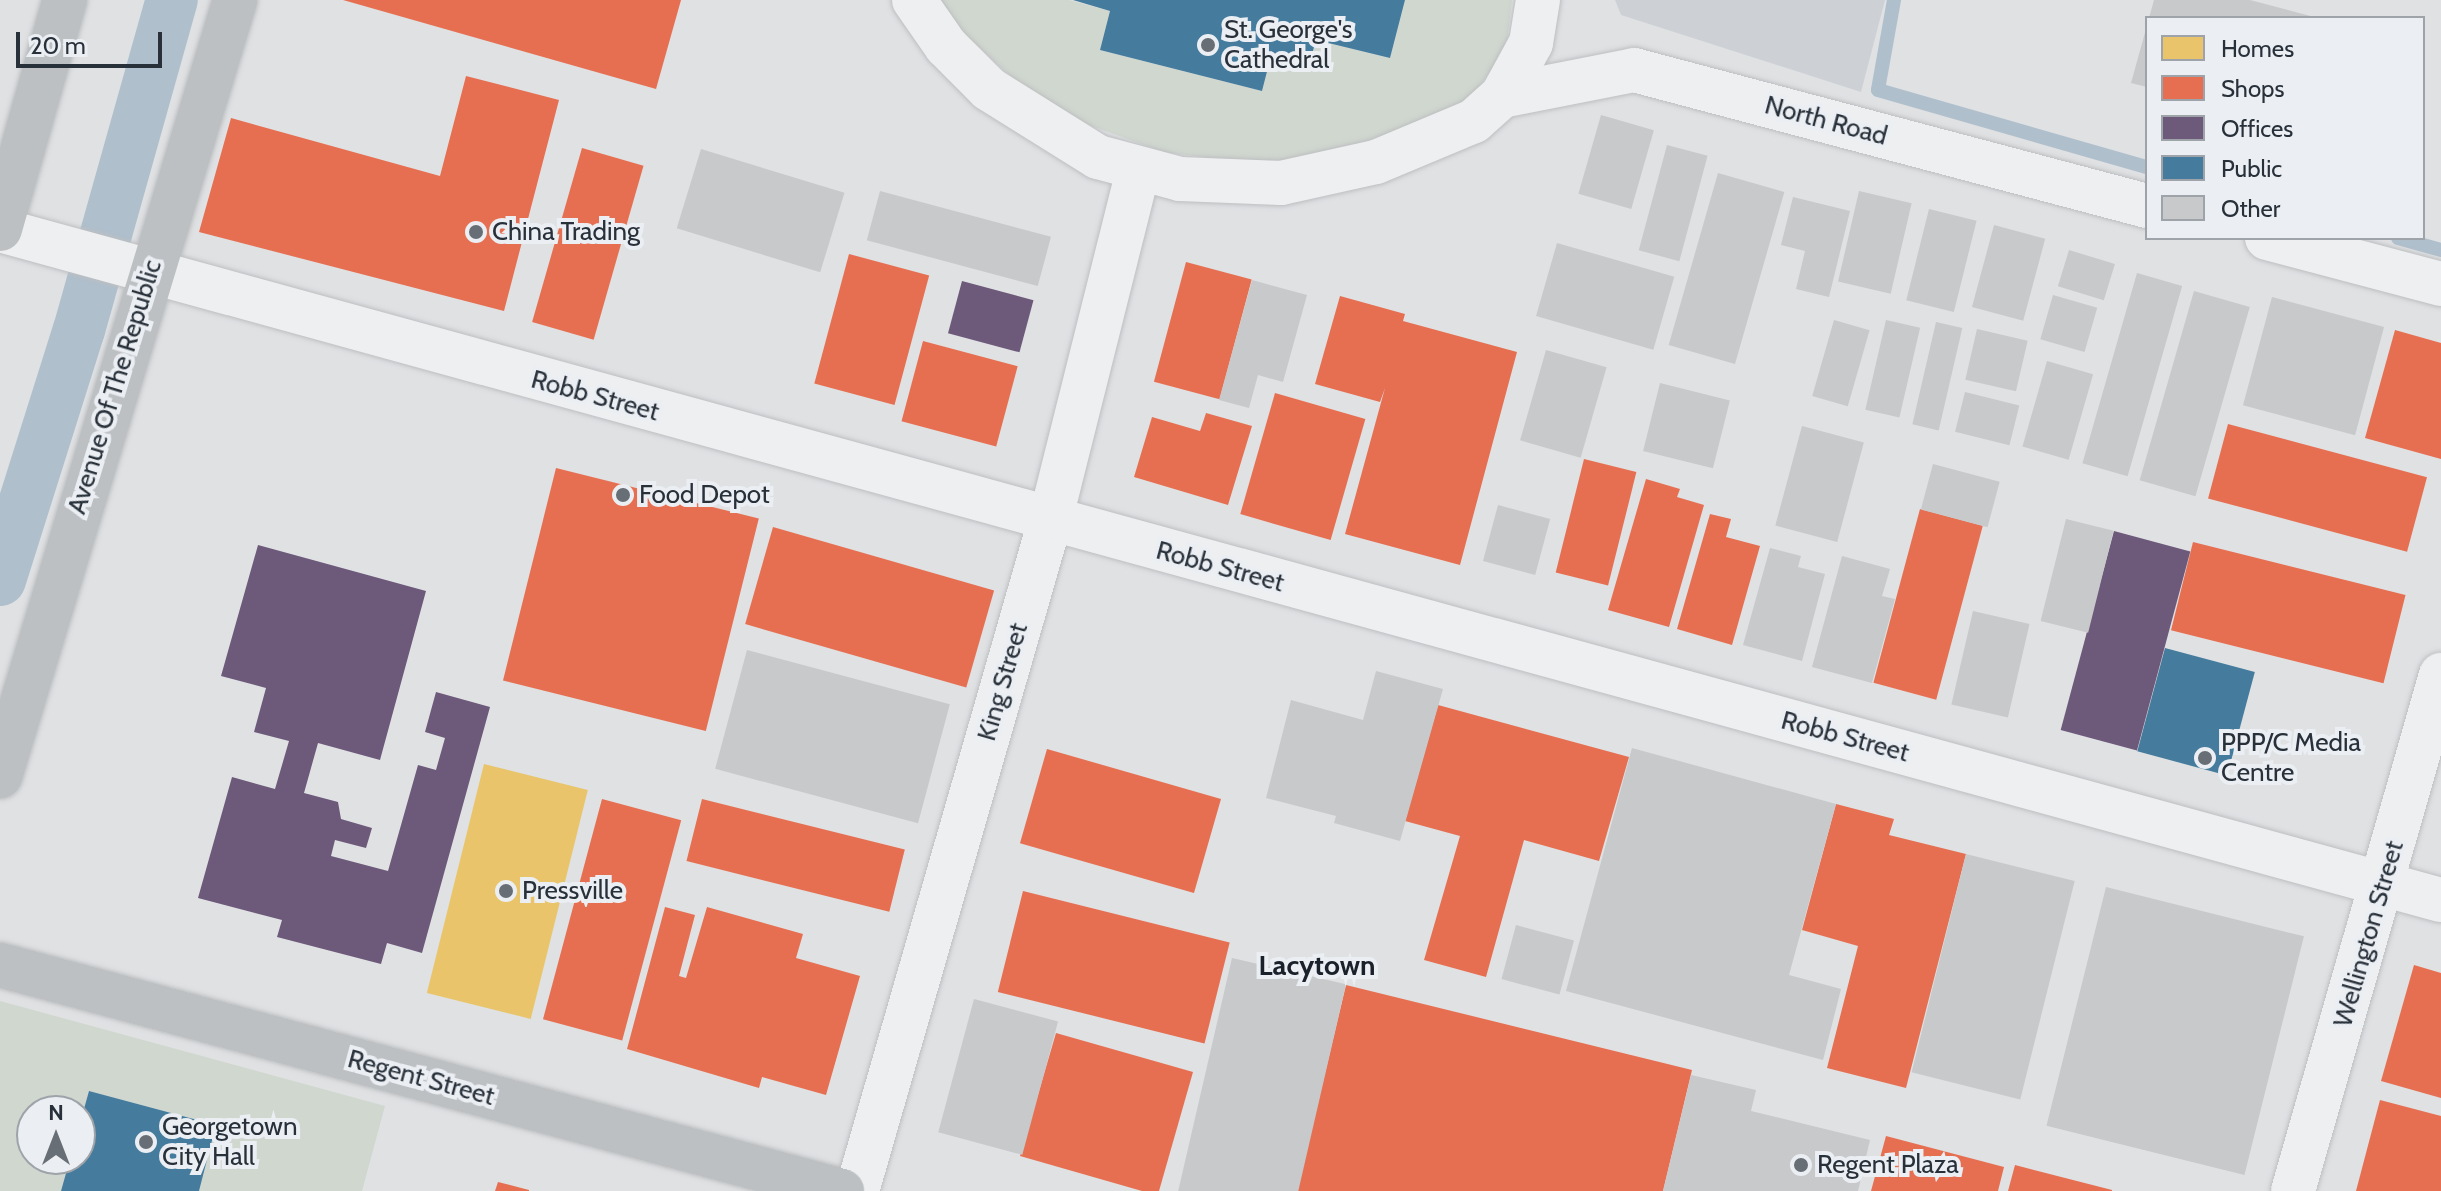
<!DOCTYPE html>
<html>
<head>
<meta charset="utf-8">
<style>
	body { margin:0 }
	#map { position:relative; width:2441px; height:1191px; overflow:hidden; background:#dfe1e3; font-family:Cabin,sans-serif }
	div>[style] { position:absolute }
	.built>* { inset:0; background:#cdd1d6 }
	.green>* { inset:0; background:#d0d7cf }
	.homes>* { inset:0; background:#e9c46a; transform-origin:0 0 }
	.shops>* { inset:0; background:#e76f51; transform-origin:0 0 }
	.offices>* { inset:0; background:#6d597a; transform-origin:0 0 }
	.public>* { inset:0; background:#457b9d; transform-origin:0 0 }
	.stream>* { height:14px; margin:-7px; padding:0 7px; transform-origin:7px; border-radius:7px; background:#afbfcc }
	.canal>* { height:52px; margin:-26px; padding:0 26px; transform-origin:26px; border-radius:26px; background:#afbfcc }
	.building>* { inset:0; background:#c7c9cb; transform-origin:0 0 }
	.roads { filter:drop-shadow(0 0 2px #bdbfc1) drop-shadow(0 0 2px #bdbfc1) }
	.tertiary>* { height:44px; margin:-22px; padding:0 22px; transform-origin:22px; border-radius:22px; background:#eeeff0 }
	.secondary>* { height:44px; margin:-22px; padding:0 22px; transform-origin:22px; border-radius:22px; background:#bdc0c3 }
	.dots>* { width:22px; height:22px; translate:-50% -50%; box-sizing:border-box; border:4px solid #ebeff3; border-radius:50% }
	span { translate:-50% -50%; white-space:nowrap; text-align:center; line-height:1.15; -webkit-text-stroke:8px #ebeff3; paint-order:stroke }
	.poi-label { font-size:26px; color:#28303a }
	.left { translate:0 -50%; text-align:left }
	.street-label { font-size:26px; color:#28303a }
	.neighbourhood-label { font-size:28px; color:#1a212a; font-weight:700 }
	.legend { position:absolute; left:2145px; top:16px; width:280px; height:224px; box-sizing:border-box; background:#ebeff3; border:2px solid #9da3a9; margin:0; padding:10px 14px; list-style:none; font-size:24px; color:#28303a }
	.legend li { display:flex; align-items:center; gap:16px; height:40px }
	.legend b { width:40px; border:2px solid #9da3a9 }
	.north { position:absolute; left:16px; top:1095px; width:80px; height:80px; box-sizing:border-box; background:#ebeff3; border:2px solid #9da3a9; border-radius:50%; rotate:0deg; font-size:22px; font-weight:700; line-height:32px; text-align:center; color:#28303a }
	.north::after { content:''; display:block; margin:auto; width:28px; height:36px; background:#686e75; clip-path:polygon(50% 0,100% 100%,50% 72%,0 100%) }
	.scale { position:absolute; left:16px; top:32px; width:146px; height:36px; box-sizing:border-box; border:4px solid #28303a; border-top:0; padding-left:10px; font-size:24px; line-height:28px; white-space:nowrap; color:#28303a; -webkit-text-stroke:6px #ebeff3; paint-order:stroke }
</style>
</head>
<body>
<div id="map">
	<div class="built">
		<div style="clip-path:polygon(1615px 0,1885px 0,1861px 92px,1621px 15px)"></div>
	</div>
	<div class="green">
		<div style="clip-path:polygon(936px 0,1069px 0,1110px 11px,1100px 50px,1262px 91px,1271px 56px,1316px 40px,1390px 58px,1405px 0,1512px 0,1506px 49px,1473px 95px,1428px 122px,1308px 159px,1241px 162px,1164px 152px,1086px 124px,1018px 83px,954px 24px)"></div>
		<div style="clip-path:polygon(0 1001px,385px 1106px,362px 1191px,199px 1191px,216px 1125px,89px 1091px,80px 1123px,80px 1111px,32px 1111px,32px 1159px,70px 1159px,61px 1191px,0 1191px)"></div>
	</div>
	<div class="homes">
		<div style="left:484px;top:764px;width:107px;height:236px;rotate:14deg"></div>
	</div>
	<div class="shops">
		<div style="clip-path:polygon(343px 0,681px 0,656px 89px)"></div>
		<div style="clip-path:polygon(466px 76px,559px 100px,504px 311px,199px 232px,231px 118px,440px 176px)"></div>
		<div style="left:582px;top:148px;width:64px;height:181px;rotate:16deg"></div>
		<div style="left:849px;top:254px;width:83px;height:134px;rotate:15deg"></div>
		<div style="left:1186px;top:262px;width:68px;height:124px;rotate:15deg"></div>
		<div style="clip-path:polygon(1340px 296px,1405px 314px,1403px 321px,1517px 352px,1460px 565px,1345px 534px,1385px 388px,1380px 402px,1315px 384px)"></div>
		<div style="clip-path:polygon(2395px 330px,2441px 343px,2441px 459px,2365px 438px)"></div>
		<div style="left:923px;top:341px;width:98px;height:83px;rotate:15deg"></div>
		<div style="left:1275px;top:393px;width:94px;height:126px;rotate:16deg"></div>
		<div style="clip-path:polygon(1206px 413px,1252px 426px,1228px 505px,1134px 477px,1152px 417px,1200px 431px)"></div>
		<div style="left:2228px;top:424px;width:206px;height:77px;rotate:15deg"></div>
		<div style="left:1584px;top:459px;width:54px;height:117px;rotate:14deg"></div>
		<div style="left:556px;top:468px;width:209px;height:219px;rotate:14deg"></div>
		<div style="clip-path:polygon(1646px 479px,1680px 489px,1677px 497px,1704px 505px,1669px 627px,1608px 610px)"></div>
		<div style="left:1920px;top:509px;width:65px;height:180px;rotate:15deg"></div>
		<div style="clip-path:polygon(1710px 514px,1731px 519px,1726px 537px,1760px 546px,1732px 645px,1677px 629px)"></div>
		<div style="left:773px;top:527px;width:230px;height:101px;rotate:16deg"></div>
		<div style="left:2193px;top:542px;width:219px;height:91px;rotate:14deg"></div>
		<div style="clip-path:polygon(1438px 705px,1629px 757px,1599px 861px,1524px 840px,1486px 977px,1424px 960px,1460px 836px,1405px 821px)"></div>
		<div style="left:1047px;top:749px;width:181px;height:98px;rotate:16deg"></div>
		<div style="left:602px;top:799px;width:82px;height:228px;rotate:15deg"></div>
		<div style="left:702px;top:799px;width:209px;height:64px;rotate:14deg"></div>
		<div style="clip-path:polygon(1836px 804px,1894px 819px,1889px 835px,1966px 854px,1906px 1088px,1827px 1068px,1858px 946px,1802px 930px)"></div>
		<div style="left:1023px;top:891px;width:213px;height:104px;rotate:14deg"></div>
		<div style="clip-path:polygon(665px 907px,695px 915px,679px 976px,686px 978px,707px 907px,803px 934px,796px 958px,860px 976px,826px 1095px,762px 1077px,759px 1088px,627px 1049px)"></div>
		<div style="clip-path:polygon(2414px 965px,2441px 973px,2441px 1098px,2381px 1081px)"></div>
		<div style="clip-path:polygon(1346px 985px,1692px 1070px,1663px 1191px,1297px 1191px)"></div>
		<div style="clip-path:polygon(1056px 1033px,1193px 1072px,1159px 1191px,1142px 1191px,1020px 1156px)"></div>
		<div style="clip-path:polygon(2380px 1100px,2441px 1116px,2441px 1191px,2356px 1191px)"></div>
		<div style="clip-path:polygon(1886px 1136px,2004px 1167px,1998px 1191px,1871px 1191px)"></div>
		<div style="clip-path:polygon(2015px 1165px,2112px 1190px,2112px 1191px,2008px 1191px)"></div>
		<div style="clip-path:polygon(498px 1182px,529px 1190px,529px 1191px,495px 1191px)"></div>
	</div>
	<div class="offices">
		<div style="left:962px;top:281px;width:74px;height:54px;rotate:15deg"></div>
		<div style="left:2114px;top:531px;width:79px;height:206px;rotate:15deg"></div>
		<div style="clip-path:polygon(258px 545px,426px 591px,380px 760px,318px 743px,304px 793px,338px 802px,341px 819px,372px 828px,366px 848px,335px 840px,331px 856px,388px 871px,418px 765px,436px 770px,445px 738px,425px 732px,436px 692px,490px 707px,422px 953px,387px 943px,381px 964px,277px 937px,282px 920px,198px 898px,232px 777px,275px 789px,289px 741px,254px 732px,266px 688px,221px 676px)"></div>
	</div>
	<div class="public">
		<div style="clip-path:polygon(1073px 0,1405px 0,1390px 58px,1316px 40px,1309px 65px,1271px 56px,1262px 91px,1100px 50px,1110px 11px)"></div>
		<div style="left:2165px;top:648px;width:93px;height:107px;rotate:15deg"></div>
		<div style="clip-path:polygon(89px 1091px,216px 1125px,199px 1191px,61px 1191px,70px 1159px,80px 1159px,80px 1123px)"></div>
	</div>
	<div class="stream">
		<div style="left:1894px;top:0;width:91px;rotate:100.1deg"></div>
		<div style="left:1878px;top:90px;width:280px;rotate:16deg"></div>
		<div style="left:2398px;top:238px;width:45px;rotate:15.6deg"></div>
	</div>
	<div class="canal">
		<div style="left:0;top:580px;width:262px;rotate:-72.5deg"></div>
		<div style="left:79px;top:330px;width:343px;rotate:-74.3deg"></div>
	</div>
	<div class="building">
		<div style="clip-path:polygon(2154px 0,2250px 0,2314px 17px,2149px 18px)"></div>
		<div style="clip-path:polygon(2146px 29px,2147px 29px,2147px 87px,2131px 83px)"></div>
		<div style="left:1601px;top:115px;width:55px;height:82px;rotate:16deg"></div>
		<div style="left:1667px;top:145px;width:42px;height:109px;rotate:15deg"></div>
		<div style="left:701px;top:149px;width:150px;height:83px;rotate:17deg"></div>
		<div style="left:1718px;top:173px;width:69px;height:179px;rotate:16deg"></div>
		<div style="left:880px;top:191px;width:177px;height:51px;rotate:15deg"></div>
		<div style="left:1859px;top:191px;width:54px;height:93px;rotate:13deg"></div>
		<div style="clip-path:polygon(1793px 197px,1850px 211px,1829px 297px,1796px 289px,1805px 251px,1781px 245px)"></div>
		<div style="left:1929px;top:209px;width:49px;height:94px;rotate:14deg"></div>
		<div style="left:1994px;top:225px;width:53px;height:85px;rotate:15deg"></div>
		<div style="left:1557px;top:243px;width:122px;height:76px;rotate:16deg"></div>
		<div style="left:2069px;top:250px;width:48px;height:38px;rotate:17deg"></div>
		<div style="left:2137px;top:273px;width:47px;height:198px;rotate:16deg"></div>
		<div style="clip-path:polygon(1252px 280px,1307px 295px,1283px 382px,1258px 375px,1249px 408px,1219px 400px)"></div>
		<div style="left:2194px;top:291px;width:58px;height:197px;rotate:16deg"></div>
		<div style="left:2053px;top:295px;width:46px;height:46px;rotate:16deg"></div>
		<div style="left:2272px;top:297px;width:116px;height:112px;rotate:15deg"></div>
		<div style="left:1834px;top:320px;width:37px;height:79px;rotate:16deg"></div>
		<div style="left:1886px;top:320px;width:35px;height:92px;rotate:13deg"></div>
		<div style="left:1936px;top:322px;width:27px;height:105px;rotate:13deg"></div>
		<div style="left:1977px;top:329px;width:52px;height:52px;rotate:13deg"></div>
		<div style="left:1546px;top:350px;width:63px;height:94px;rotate:16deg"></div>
		<div style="left:2047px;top:361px;width:48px;height:89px;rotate:16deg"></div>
		<div style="left:1660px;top:383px;width:72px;height:70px;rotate:14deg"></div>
		<div style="left:1965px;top:392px;width:56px;height:41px;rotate:14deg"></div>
		<div style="left:1802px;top:426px;width:64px;height:103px;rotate:15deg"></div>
		<div style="left:1933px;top:464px;width:69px;height:47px;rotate:15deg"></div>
		<div style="left:1498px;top:505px;width:54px;height:58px;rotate:15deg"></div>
		<div style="left:2066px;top:519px;width:49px;height:105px;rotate:14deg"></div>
		<div style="clip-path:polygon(1770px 548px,1801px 556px,1798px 567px,1825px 574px,1802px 661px,1743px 645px)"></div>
		<div style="clip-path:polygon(1842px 556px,1890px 569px,1882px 596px,1895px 599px,1872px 683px,1812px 667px)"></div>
		<div style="left:1973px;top:611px;width:58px;height:96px;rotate:13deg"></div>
		<div style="left:747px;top:650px;width:210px;height:123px;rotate:15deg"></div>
		<div style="clip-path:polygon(1376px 671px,1443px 689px,1400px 841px,1334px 823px,1336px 816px,1266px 798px,1291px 700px,1363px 720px)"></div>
		<div style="clip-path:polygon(1632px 748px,1836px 804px,1789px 975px,1841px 989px,1823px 1060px,1566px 991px)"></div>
		<div style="left:1966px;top:854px;width:112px;height:225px;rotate:14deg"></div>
		<div style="left:2106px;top:887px;width:204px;height:246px;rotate:14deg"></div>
		<div style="left:1516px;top:925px;width:60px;height:56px;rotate:15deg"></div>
		<div style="left:1232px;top:958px;width:117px;height:240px;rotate:13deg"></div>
		<div style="left:974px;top:999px;width:87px;height:138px;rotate:15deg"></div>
		<div style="clip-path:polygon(1691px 1075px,1756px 1090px,1751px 1111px,1870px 1140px,1858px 1191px,1663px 1191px)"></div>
	</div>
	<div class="roads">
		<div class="tertiary">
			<div style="left:914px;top:0;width:56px;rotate:55.2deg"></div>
			<div style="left:946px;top:46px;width:61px;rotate:45deg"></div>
			<div style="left:989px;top:89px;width:128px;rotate:32deg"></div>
			<div style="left:1098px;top:157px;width:85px;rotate:15deg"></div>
			<div style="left:1180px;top:179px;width:101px;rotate:2.3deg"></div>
			<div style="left:1281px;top:183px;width:97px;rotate:-12.5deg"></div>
			<div style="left:1376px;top:162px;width:106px;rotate:-22.7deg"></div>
			<div style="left:1474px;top:121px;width:38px;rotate:-42deg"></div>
			<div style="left:1502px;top:96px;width:60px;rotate:-61.3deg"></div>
			<div style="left:1531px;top:43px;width:44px;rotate:-80.8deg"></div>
			<div style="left:1502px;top:96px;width:135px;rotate:-11.1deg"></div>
			<div style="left:1634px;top:70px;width:531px;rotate:14.85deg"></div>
			<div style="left:0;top:230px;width:2531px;rotate:15.35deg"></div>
			<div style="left:2267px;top:238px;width:180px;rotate:14.8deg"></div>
			<div style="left:857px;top:1191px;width:697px;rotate:-73.93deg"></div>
			<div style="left:1050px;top:521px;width:362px;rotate:-75.9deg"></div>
			<div style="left:2293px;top:1191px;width:537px;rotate:-74deg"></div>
		</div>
		<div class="secondary">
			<div style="left:0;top:229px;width:238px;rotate:-74.2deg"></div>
			<div style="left:0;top:776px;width:811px;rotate:-73.15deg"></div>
			<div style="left:0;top:965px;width:872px;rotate:15.02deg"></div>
		</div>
	</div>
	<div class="dots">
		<div style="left:1208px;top:45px;background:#686e75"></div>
		<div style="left:476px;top:232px;background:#686e75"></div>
		<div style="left:623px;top:495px;background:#686e75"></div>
		<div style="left:2205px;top:758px;background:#686e75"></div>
		<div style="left:506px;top:891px;background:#686e75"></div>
		<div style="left:146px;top:1142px;background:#686e75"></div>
		<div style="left:1801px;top:1165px;background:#686e75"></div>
	</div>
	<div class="poi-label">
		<span class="left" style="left:1224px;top:45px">St. George's<br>Cathedral</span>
		<span class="left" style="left:492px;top:232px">China Trading</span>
		<span class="left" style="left:639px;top:495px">Food Depot</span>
		<span class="left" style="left:2221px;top:758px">PPP/C Media<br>Centre</span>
		<span class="left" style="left:522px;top:891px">Pressville</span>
		<span class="left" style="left:162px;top:1142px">Georgetown<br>City Hall</span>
		<span class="left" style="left:1817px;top:1165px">Regent Plaza</span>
	</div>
	<div class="street-label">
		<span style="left:1826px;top:121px;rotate:15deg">North Road</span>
		<span style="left:115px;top:387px;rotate:-73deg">Avenue Of The Republic</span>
		<span style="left:595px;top:396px;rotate:15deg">Robb Street</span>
		<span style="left:1220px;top:567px;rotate:15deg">Robb Street</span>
		<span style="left:1003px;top:682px;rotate:-74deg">King Street</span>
		<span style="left:1845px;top:737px;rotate:15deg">Robb Street</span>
		<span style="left:2369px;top:934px;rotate:-74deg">Wellington Street</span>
		<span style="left:421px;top:1078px;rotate:15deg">Regent Street</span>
	</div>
	<div class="neighbourhood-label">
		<span style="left:1317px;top:965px">Lacytown</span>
	</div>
	<ul class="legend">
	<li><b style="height:22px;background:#e9c46a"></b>Homes</li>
	<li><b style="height:22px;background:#e76f51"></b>Shops</li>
	<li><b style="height:22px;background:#6d597a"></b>Offices</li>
	<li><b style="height:22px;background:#457b9d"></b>Public</li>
	<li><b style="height:22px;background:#c7c9cb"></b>Other</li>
	</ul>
	<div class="north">N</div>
	<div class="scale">20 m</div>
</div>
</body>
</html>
